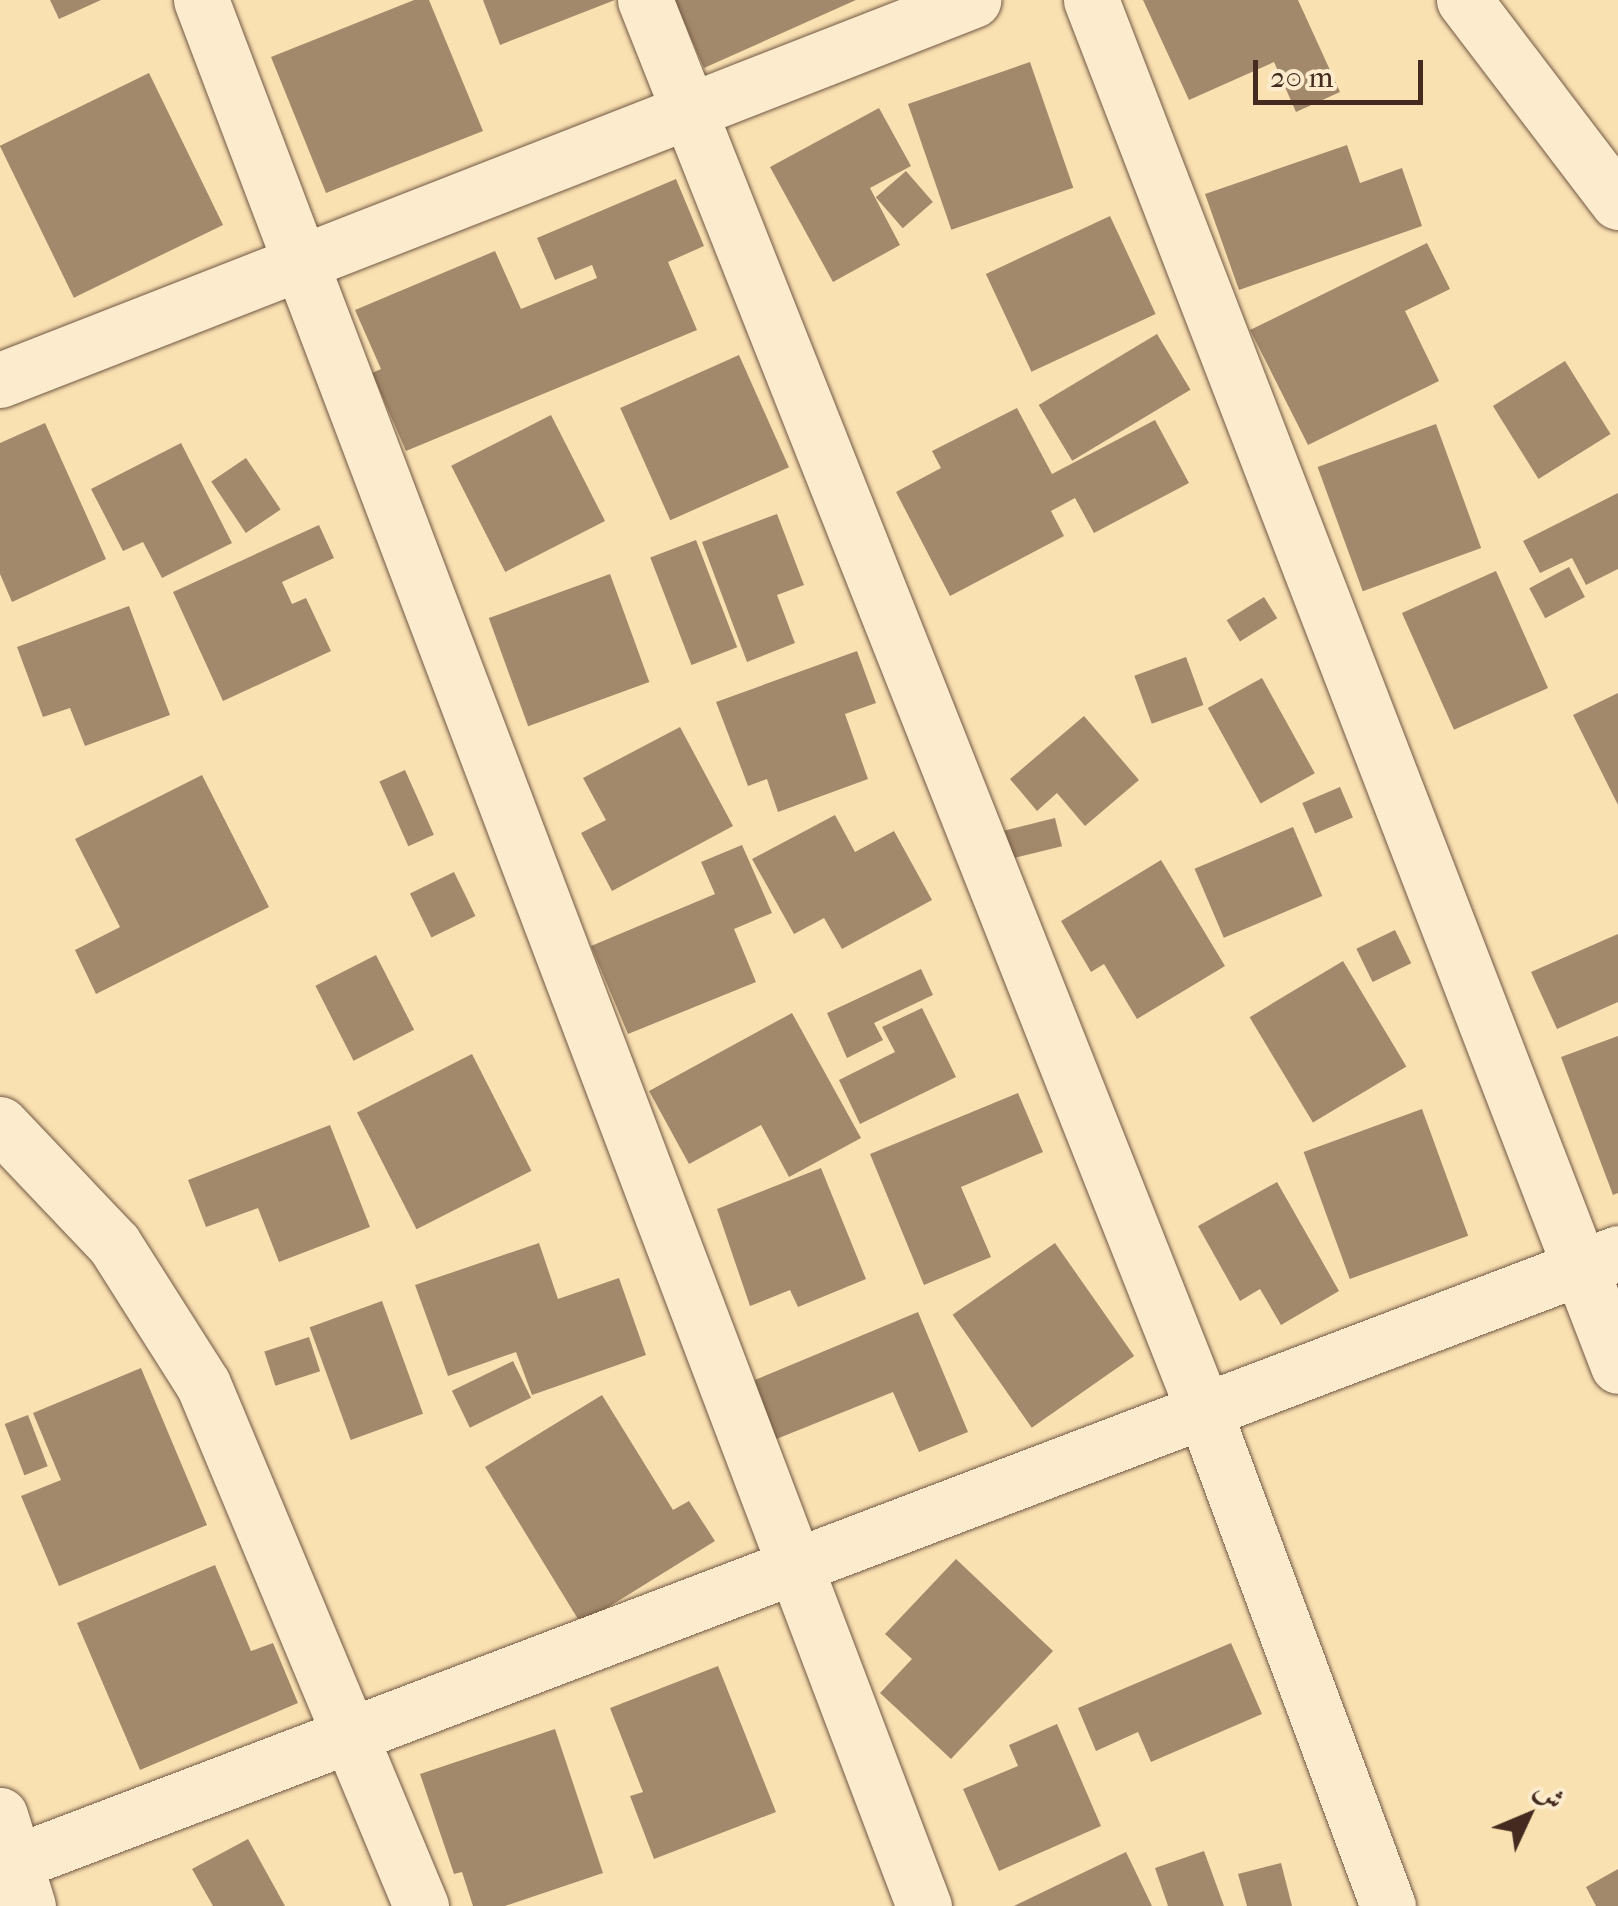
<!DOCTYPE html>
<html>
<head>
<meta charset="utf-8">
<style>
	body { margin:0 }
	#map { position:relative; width:1618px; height:1906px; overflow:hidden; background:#fae1b2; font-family:"IM FELL French Canon",Amiri,serif }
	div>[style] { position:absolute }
	.building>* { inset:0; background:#a3896b; transform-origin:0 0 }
	.roads { filter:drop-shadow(0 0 2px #725844) drop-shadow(0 0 2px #725844) }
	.street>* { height:55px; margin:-27.5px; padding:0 27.5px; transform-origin:27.5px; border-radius:27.5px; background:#fceccd }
	.secondary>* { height:55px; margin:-27.5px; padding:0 27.5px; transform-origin:27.5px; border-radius:27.5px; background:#fceccd }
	span { translate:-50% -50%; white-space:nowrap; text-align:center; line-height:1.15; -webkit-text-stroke:9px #fceccd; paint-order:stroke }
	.north { position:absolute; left:1478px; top:1766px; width:100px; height:100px; -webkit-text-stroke:8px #fceccd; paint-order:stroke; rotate:46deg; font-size:28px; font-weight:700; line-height:40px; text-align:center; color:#442a1f }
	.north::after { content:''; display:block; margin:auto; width:35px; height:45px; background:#442a1f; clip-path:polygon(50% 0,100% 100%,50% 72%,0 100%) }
	.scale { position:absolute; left:1253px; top:60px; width:170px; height:45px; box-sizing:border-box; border:5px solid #442a1f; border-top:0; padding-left:12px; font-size:30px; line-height:35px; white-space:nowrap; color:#442a1f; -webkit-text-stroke:8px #fceccd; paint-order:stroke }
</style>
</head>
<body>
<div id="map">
	<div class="building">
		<div style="clip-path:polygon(50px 0,101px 0,59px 19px)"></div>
		<div style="clip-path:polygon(414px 0,429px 0,483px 131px,326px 193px,271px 57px)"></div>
		<div style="clip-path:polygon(483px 0,615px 0,500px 45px)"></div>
		<div style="clip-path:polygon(674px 0,856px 0,704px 68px)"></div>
		<div style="clip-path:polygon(1143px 0,1298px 0,1340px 92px,1296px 112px,1274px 62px,1189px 100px)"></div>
		<div style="left:1030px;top:62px;width:133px;height:129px;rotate:71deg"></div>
		<div style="left:149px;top:73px;width:169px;height:166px;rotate:64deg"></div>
		<div style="clip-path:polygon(879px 108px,911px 166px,870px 188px,900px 245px,833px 282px,770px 167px)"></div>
		<div style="clip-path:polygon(1347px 145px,1360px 183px,1402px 168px,1422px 226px,1239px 290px,1205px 194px)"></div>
		<div style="left:906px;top:171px;width:41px;height:40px;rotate:49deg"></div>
		<div style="clip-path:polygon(676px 179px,704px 246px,668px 262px,697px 330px,406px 451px,372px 373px,381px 369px,355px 310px,495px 251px,521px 309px,597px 278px,592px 265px,555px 280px,537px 238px)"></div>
		<div style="left:1110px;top:216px;width:108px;height:137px;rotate:65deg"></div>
		<div style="clip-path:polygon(1427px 243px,1450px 289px,1405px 311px,1439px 381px,1308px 445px,1250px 330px)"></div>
		<div style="left:1157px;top:334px;width:65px;height:138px;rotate:59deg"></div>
		<div style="left:739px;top:355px;width:123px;height:130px;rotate:66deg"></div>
		<div style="left:1565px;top:361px;width:86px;height:85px;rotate:58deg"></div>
		<div style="clip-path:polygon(1017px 408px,1052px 474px,1155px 420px,1189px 483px,1094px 533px,1075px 498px,1051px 511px,1064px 536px,950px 596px,896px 492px,941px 468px,932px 451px)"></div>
		<div style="left:551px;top:415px;width:119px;height:112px;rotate:63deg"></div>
		<div style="clip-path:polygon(45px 423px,106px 559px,12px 602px,0 574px,0 443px)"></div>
		<div style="left:1436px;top:424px;width:132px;height:126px;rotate:70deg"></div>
		<div style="clip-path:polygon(181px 443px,232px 543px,162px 578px,143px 542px,123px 551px,91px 489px)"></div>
		<div style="left:246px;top:458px;width:62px;height:42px;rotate:56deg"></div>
		<div style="clip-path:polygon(1618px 493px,1618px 569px,1586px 585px,1572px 558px,1540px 573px,1523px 541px)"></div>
		<div style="clip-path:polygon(777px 514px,804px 585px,777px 595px,795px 643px,747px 662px,702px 542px)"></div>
		<div style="clip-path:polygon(319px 525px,334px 558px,282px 582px,292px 604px,306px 598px,331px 651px,223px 701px,173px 592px)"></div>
		<div style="left:696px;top:540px;width:115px;height:49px;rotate:69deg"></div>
		<div style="left:1569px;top:567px;width:34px;height:45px;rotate:62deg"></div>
		<div style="left:1496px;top:571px;width:128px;height:103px;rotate:66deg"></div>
		<div style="left:610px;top:574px;width:115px;height:129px;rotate:70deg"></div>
		<div style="left:1264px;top:597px;width:25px;height:44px;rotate:58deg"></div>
		<div style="clip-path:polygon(129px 606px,170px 715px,85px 746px,70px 708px,43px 717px,17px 647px)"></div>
		<div style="clip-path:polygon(857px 651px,876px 703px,845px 714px,868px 779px,778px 812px,767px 779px,748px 786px,716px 702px)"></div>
		<div style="left:1186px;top:657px;width:51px;height:55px;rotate:70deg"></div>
		<div style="left:1262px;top:678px;width:109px;height:62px;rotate:61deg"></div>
		<div style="clip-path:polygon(1618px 693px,1618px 805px,1573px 715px)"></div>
		<div style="clip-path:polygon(1084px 716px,1139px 780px,1085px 826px,1057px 793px,1037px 811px,1010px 779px)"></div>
		<div style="clip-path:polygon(680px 727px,733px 826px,612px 891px,581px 833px,606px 820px,583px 778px)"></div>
		<div style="left:405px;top:770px;width:71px;height:28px;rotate:66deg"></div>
		<div style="clip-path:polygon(202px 775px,269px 907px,96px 994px,75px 950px,120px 927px,75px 839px)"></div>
		<div style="left:1340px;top:787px;width:33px;height:41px;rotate:67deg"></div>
		<div style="clip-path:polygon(835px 815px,855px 852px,894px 831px,932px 900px,842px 949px,824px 918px,794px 934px,752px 859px)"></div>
		<div style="left:1055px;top:818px;width:29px;height:58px;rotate:76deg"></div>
		<div style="left:1293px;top:827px;width:75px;height:107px;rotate:67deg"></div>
		<div style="clip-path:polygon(742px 845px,772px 913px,734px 929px,756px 982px,628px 1034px,591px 946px,715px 894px,701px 862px)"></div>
		<div style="clip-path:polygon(1161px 860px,1225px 966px,1137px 1019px,1104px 964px,1091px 972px,1061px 921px)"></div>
		<div style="left:454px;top:872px;width:49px;height:49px;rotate:64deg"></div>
		<div style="left:1395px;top:930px;width:37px;height:43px;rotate:64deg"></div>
		<div style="clip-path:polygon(1618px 934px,1618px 1002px,1557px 1029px,1531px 972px)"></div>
		<div style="left:376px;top:955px;width:84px;height:68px;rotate:63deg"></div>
		<div style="left:1343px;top:961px;width:123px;height:109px;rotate:59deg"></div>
		<div style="clip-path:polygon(921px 969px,933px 995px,874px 1023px,883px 1040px,847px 1058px,827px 1013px)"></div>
		<div style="clip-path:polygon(922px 1008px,956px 1077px,860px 1124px,839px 1080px,895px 1052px,882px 1027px)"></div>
		<div style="clip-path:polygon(792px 1013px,861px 1138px,789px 1177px,761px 1125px,689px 1164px,649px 1091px)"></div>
		<div style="clip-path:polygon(1618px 1036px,1618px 1193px,1613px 1195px,1561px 1057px)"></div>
		<div style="left:472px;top:1054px;width:131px;height:129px;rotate:63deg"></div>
		<div style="clip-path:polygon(1018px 1093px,1043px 1152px,961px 1187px,991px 1257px,924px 1285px,870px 1154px)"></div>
		<div style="left:1422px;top:1109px;width:135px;height:126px;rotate:70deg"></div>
		<div style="clip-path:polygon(330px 1125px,370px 1227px,279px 1262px,258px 1208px,206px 1227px,188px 1180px)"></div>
		<div style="clip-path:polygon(821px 1168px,866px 1279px,798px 1307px,790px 1290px,750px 1306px,717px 1209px)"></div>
		<div style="clip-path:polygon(1277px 1182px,1339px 1291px,1281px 1325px,1260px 1289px,1240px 1301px,1198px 1226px)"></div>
		<div style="clip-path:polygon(539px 1243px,558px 1299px,619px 1278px,646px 1355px,532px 1395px,516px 1352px,448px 1376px,415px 1285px)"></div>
		<div style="left:1055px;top:1243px;width:138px;height:125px;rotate:55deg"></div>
		<div style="left:382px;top:1301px;width:120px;height:77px;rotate:70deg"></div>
		<div style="clip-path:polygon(918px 1312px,968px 1432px,919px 1452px,893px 1392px,774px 1440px,750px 1382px)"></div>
		<div style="left:309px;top:1337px;width:36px;height:47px;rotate:72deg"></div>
		<div style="left:513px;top:1361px;width:41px;height:68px;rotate:64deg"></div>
		<div style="clip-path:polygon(141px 1368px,207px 1525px,59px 1586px,21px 1496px,61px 1480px,33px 1413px)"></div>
		<div style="clip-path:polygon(602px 1395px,673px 1510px,689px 1501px,715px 1541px,581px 1624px,485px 1467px)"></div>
		<div style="left:28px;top:1415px;width:55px;height:25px;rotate:69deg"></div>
		<div style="clip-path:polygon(956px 1559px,1053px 1651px,951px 1759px,880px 1693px,912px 1659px,885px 1634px)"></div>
		<div style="clip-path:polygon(215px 1565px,251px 1651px,273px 1643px,298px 1703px,140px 1770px,77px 1623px)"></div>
		<div style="clip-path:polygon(1231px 1643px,1262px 1714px,1151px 1762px,1138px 1732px,1096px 1751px,1078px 1708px)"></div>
		<div style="clip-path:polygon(718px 1666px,776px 1812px,654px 1859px,630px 1796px,643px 1792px,610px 1708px)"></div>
		<div style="clip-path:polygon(1057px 1724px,1101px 1826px,999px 1871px,963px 1789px,1018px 1766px,1009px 1745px)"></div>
		<div style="clip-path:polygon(555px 1729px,603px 1873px,505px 1906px,473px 1906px,462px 1872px,454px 1874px,420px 1774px)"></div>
		<div style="clip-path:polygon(248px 1839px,285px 1906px,213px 1906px,192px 1869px)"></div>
		<div style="clip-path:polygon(1204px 1851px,1224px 1906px,1168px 1906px,1155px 1868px)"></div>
		<div style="clip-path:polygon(1126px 1852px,1152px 1906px,1014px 1906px)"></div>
		<div style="clip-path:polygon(1281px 1863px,1292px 1906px,1247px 1906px,1238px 1874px)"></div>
		<div style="clip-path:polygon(1618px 1869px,1618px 1906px,1596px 1906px,1586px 1887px)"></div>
	</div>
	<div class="roads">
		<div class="street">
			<div style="left:201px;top:0;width:2039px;rotate:69.23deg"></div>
			<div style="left:645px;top:0;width:1518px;rotate:68.39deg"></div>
			<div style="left:1204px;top:1411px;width:528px;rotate:69.61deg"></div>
			<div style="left:1091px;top:0;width:1464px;rotate:68.9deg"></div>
			<div style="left:0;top:380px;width:1045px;rotate:-21.33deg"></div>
			<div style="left:0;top:1124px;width:166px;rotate:46.5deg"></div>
			<div style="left:114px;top:1244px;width:166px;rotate:57.6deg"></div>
			<div style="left:203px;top:1384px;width:566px;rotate:67.33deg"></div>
			<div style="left:0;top:1815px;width:95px;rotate:72.9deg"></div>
			<div style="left:16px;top:1862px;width:1714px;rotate:-20.81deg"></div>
		</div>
		<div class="secondary">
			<div style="left:1464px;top:0;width:254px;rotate:52.7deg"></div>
		</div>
	</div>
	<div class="north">ش</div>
	<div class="scale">20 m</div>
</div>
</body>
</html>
